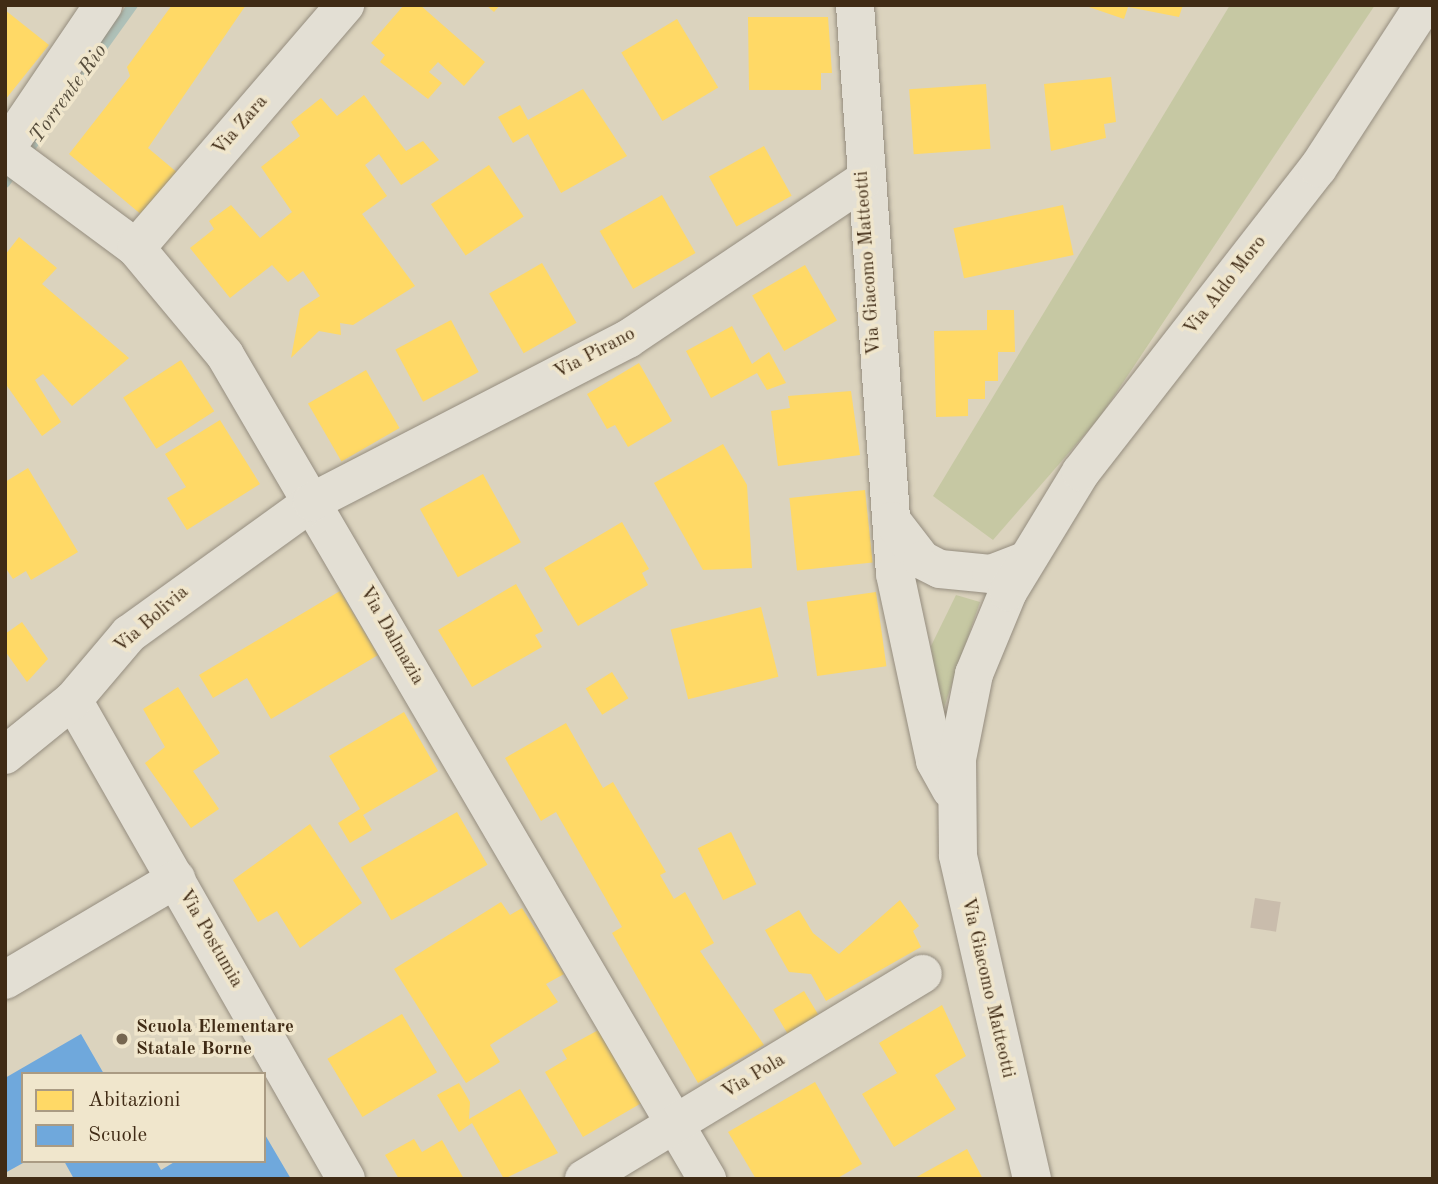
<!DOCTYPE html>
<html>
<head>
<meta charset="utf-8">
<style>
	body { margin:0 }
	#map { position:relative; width:1438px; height:1184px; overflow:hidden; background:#dbd3be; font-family:"Old Standard TT",serif }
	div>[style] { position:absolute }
	.green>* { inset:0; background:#c6c8a3 }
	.homes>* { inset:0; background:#ffd966; transform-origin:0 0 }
	.schools>* { inset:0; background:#6fa8dc }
	.stream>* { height:10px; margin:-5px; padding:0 5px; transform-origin:5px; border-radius:5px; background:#aec0b8 }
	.building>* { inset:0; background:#c9bcac; transform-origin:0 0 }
	.roads { filter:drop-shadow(0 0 2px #958d7f) drop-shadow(0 0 2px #958d7f) }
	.minor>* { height:38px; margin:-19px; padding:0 19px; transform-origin:19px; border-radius:19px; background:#e3dfd4 }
	.dots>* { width:19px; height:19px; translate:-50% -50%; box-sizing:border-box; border:4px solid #f0e6cc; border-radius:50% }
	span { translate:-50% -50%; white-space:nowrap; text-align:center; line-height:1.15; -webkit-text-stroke:7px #f0e6cc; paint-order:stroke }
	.street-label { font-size:19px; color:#402b15 }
	.poi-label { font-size:19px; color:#402b15; font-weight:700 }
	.left { translate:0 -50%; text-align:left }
	.water-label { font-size:21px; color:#574e3d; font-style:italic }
	.frame { position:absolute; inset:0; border:7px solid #402b15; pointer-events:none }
	.legend { position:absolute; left:21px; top:1072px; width:245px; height:91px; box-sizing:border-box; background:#f0e6cc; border:2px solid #aa9b83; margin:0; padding:9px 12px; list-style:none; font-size:21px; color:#402b15 }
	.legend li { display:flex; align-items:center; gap:14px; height:35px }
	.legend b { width:35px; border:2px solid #aa9b83 }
</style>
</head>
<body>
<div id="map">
	<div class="green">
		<div style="clip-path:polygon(1230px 5px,1375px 5px,1100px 417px,993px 540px,933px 496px)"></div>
		<div style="clip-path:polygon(956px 595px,980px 602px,940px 719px,931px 646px)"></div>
	</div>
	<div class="homes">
		<div style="clip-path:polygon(172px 5px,246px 5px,148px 148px,179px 174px,143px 216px,69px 154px,130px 76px,127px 67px)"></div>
		<div style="clip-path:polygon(404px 5px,420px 5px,485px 62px,464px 86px,438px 62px,429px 72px,442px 83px,428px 99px,380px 62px,385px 55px,371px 43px)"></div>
		<div style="clip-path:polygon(486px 5px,500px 5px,494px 12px)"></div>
		<div style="clip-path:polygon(1083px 5px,1183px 5px,1179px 17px,1128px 7px,1124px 19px)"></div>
		<div style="clip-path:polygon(5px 10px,49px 45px,5px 100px)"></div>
		<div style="clip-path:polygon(748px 17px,828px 17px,832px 73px,821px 73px,821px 90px,749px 90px)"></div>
		<div style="left:677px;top:19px;width:80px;height:65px;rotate:59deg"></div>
		<div style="clip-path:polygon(1111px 77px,1116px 122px,1104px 124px,1106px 138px,1051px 151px,1044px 84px)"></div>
		<div style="left:986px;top:84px;width:65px;height:77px;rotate:86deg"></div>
		<div style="clip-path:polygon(583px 89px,627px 156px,561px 193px,528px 134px,513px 143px,498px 117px,520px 105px,528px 120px)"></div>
		<div style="clip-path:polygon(364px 95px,406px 151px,423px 141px,439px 160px,401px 185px,379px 154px,365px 165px,387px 196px,362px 214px,415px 286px,353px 325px,340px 323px,341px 335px,319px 331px,291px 358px,300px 309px,320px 296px,303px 271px,288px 282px,272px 265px,230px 298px,190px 248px,214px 229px,209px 221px,231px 205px,260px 238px,292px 212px,261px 167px,300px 136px,291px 122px,321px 98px,337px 116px)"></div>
		<div style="left:764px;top:146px;width:57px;height:63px;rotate:61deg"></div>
		<div style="left:489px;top:165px;width:62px;height:70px;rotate:56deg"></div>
		<div style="left:662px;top:195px;width:67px;height:72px;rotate:60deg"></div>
		<div style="left:1063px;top:205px;width:51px;height:112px;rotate:78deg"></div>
		<div style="clip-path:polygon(19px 237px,57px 268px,42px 284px,129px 358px,72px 406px,43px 374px,35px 380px,61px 422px,42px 436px,5px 383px,5px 255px)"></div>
		<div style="left:542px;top:263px;width:69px;height:61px;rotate:60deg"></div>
		<div style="left:805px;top:265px;width:64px;height:61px;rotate:60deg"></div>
		<div style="clip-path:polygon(987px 310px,1014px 310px,1015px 352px,998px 352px,998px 381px,985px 381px,985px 399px,968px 399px,968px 416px,936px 417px,934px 331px,987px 330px)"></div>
		<div style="left:451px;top:320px;width:59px;height:63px;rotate:62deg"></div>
		<div style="clip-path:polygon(732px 326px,752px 364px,769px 352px,786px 383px,767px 390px,757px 373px,711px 398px,686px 351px)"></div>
		<div style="left:181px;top:360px;width:61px;height:69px;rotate:57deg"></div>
		<div style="clip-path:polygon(639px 363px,672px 421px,628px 447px,615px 425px,607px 429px,587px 394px)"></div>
		<div style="left:366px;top:370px;width:67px;height:67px;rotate:60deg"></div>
		<div style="clip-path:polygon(851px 391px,860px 455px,778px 466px,771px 411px,790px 408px,788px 396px)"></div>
		<div style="clip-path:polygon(220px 420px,260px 484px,187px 530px,167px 498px,186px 487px,165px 454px)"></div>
		<div style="clip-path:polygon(723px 444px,747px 485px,752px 568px,703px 570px,654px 483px)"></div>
		<div style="clip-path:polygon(28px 468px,78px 552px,31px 580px,26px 571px,13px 579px,5px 567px,5px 482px)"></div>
		<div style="left:483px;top:474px;width:78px;height:72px;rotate:61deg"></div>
		<div style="left:865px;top:490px;width:73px;height:76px;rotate:84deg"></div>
		<div style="clip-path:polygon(622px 522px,649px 569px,642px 573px,648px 585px,578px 626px,544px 568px)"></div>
		<div style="clip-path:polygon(516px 584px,543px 631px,535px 635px,542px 647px,472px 687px,438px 630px)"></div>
		<div style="clip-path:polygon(340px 591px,378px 655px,271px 719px,247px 678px,213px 698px,199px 675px)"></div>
		<div style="left:876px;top:592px;width:75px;height:70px;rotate:82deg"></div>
		<div style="left:761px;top:607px;width:72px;height:93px;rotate:76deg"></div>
		<div style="clip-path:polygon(22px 622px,48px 659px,27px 682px,5px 651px,5px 634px)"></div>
		<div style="left:612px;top:672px;width:31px;height:31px;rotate:58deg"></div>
		<div style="clip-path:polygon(178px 687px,220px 753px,193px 771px,219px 809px,191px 828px,145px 763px,165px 747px,143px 709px)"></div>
		<div style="clip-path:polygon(404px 712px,438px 771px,363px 815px,372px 830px,350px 843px,338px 823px,360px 809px,329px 756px)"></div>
		<div style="clip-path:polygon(566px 723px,603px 788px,613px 782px,666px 872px,660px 875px,674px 899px,685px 892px,714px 943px,700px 951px,764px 1045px,698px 1083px,612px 933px,622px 927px,556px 812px,541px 821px,505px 758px)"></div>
		<div style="left:457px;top:812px;width:61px;height:111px;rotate:60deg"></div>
		<div style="clip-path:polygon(310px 824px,362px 903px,300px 948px,277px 911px,258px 922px,233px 880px)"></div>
		<div style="left:731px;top:832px;width:58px;height:37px;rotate:64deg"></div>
		<div style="clip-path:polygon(900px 900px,919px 926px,913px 931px,921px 947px,826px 1001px,811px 974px,789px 972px,765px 930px,799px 910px,813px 933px,839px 954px)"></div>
		<div style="clip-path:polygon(501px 902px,510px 915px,522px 908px,564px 974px,546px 984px,558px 1002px,490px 1045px,500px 1062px,466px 1083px,394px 969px)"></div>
		<div style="left:804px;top:991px;width:29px;height:36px;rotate:59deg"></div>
		<div style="clip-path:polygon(942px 1005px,966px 1056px,935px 1075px,956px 1109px,894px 1147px,862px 1094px,897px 1073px,879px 1043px)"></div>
		<div style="left:402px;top:1014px;width:68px;height:87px;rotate:59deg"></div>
		<div style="clip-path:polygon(602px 1028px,645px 1101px,583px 1137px,545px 1072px,567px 1059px,562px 1050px)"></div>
		<div style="clip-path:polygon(815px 1082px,862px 1164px,836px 1179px,756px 1179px,728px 1132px)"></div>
		<div style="clip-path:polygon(459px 1083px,470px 1102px,469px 1119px,520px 1089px,558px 1153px,504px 1179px,472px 1123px,459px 1132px,437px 1095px)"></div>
		<div style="clip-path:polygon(414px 1139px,422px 1152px,442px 1140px,464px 1179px,399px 1179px,385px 1155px)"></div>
		<div style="clip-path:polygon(967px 1149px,983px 1179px,913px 1179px)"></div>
	</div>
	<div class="schools">
		<div style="clip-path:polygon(81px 1034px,104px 1074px,23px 1074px,23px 1163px,5px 1173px,5px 1078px)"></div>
		<div style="clip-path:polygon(264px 1133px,291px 1179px,74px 1179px,64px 1161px,156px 1161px,161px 1170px,176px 1161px,264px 1161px)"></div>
	</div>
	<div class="stream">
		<div style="left:5px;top:183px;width:219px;rotate:-54.3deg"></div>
	</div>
	<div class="building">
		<div style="left:1255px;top:898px;width:26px;height:30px;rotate:9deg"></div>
	</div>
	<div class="roads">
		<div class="minor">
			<div style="left:855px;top:5px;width:570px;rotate:85.98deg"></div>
			<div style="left:895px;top:574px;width:191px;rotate:77.9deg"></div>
			<div style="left:935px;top:761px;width:33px;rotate:61deg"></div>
			<div style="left:5px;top:150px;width:175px;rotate:-55.9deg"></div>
			<div style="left:5px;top:151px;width:163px;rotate:36.5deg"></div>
			<div style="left:136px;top:248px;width:139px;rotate:50.2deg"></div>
			<div style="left:225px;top:355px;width:955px;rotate:59.67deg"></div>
			<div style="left:136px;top:248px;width:321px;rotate:-49.3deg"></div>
			<div style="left:892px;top:521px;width:49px;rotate:52.4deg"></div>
			<div style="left:922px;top:560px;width:20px;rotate:27deg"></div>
			<div style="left:940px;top:569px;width:51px;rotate:5.6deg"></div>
			<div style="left:991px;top:574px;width:34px;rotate:-21deg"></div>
			<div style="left:73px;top:700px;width:551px;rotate:60.32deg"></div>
			<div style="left:5px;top:755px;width:87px;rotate:-39deg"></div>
			<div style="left:73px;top:700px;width:87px;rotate:-49.7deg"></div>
			<div style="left:129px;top:634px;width:226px;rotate:-35.8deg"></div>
			<div style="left:312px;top:502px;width:356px;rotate:-27.3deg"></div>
			<div style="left:628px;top:339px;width:283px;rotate:-33.9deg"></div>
			<div style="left:5px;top:980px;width:199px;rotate:-30.6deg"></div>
			<div style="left:584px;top:1179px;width:396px;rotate:-31.2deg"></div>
			<div style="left:1032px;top:1179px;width:332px;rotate:-102.9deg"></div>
			<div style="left:958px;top:855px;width:96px;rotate:-90.6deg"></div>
			<div style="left:957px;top:759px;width:87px;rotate:-78.7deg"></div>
			<div style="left:974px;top:674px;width:89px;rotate:-67.5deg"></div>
			<div style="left:1008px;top:592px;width:140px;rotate:-58.7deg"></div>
			<div style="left:1081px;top:472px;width:385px;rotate:-52.1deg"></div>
			<div style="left:1318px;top:168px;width:194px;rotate:-57deg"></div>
		</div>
	</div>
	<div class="dots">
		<div style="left:122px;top:1039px;background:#766650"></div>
	</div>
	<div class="street-label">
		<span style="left:241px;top:126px;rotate:-49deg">Via Zara</span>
		<span style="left:869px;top:263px;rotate:-94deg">Via Giacomo Matteotti</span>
		<span style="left:1226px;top:286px;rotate:-52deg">Via Aldo Moro</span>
		<span style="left:595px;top:354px;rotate:-28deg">Via Pirano</span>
		<span style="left:152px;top:620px;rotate:-41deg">Via Bolivia</span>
		<span style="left:391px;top:636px;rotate:60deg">Via Dalmazia</span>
		<span style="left:210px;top:939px;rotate:60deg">Via Postumia</span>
		<span style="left:987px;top:988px;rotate:77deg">Via Giacomo Matteotti</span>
		<span style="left:754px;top:1077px;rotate:-31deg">Via Pola</span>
	</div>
	<div class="poi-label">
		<span class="left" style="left:136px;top:1039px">Scuola Elementare<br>Statale Borne</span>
	</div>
	<div class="water-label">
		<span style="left:69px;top:94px;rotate:-54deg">Torrente Rio</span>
	</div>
	<div class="frame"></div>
	<ul class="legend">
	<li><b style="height:19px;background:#ffd966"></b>Abitazioni</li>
	<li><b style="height:19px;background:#6fa8dc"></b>Scuole</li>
	</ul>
</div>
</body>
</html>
